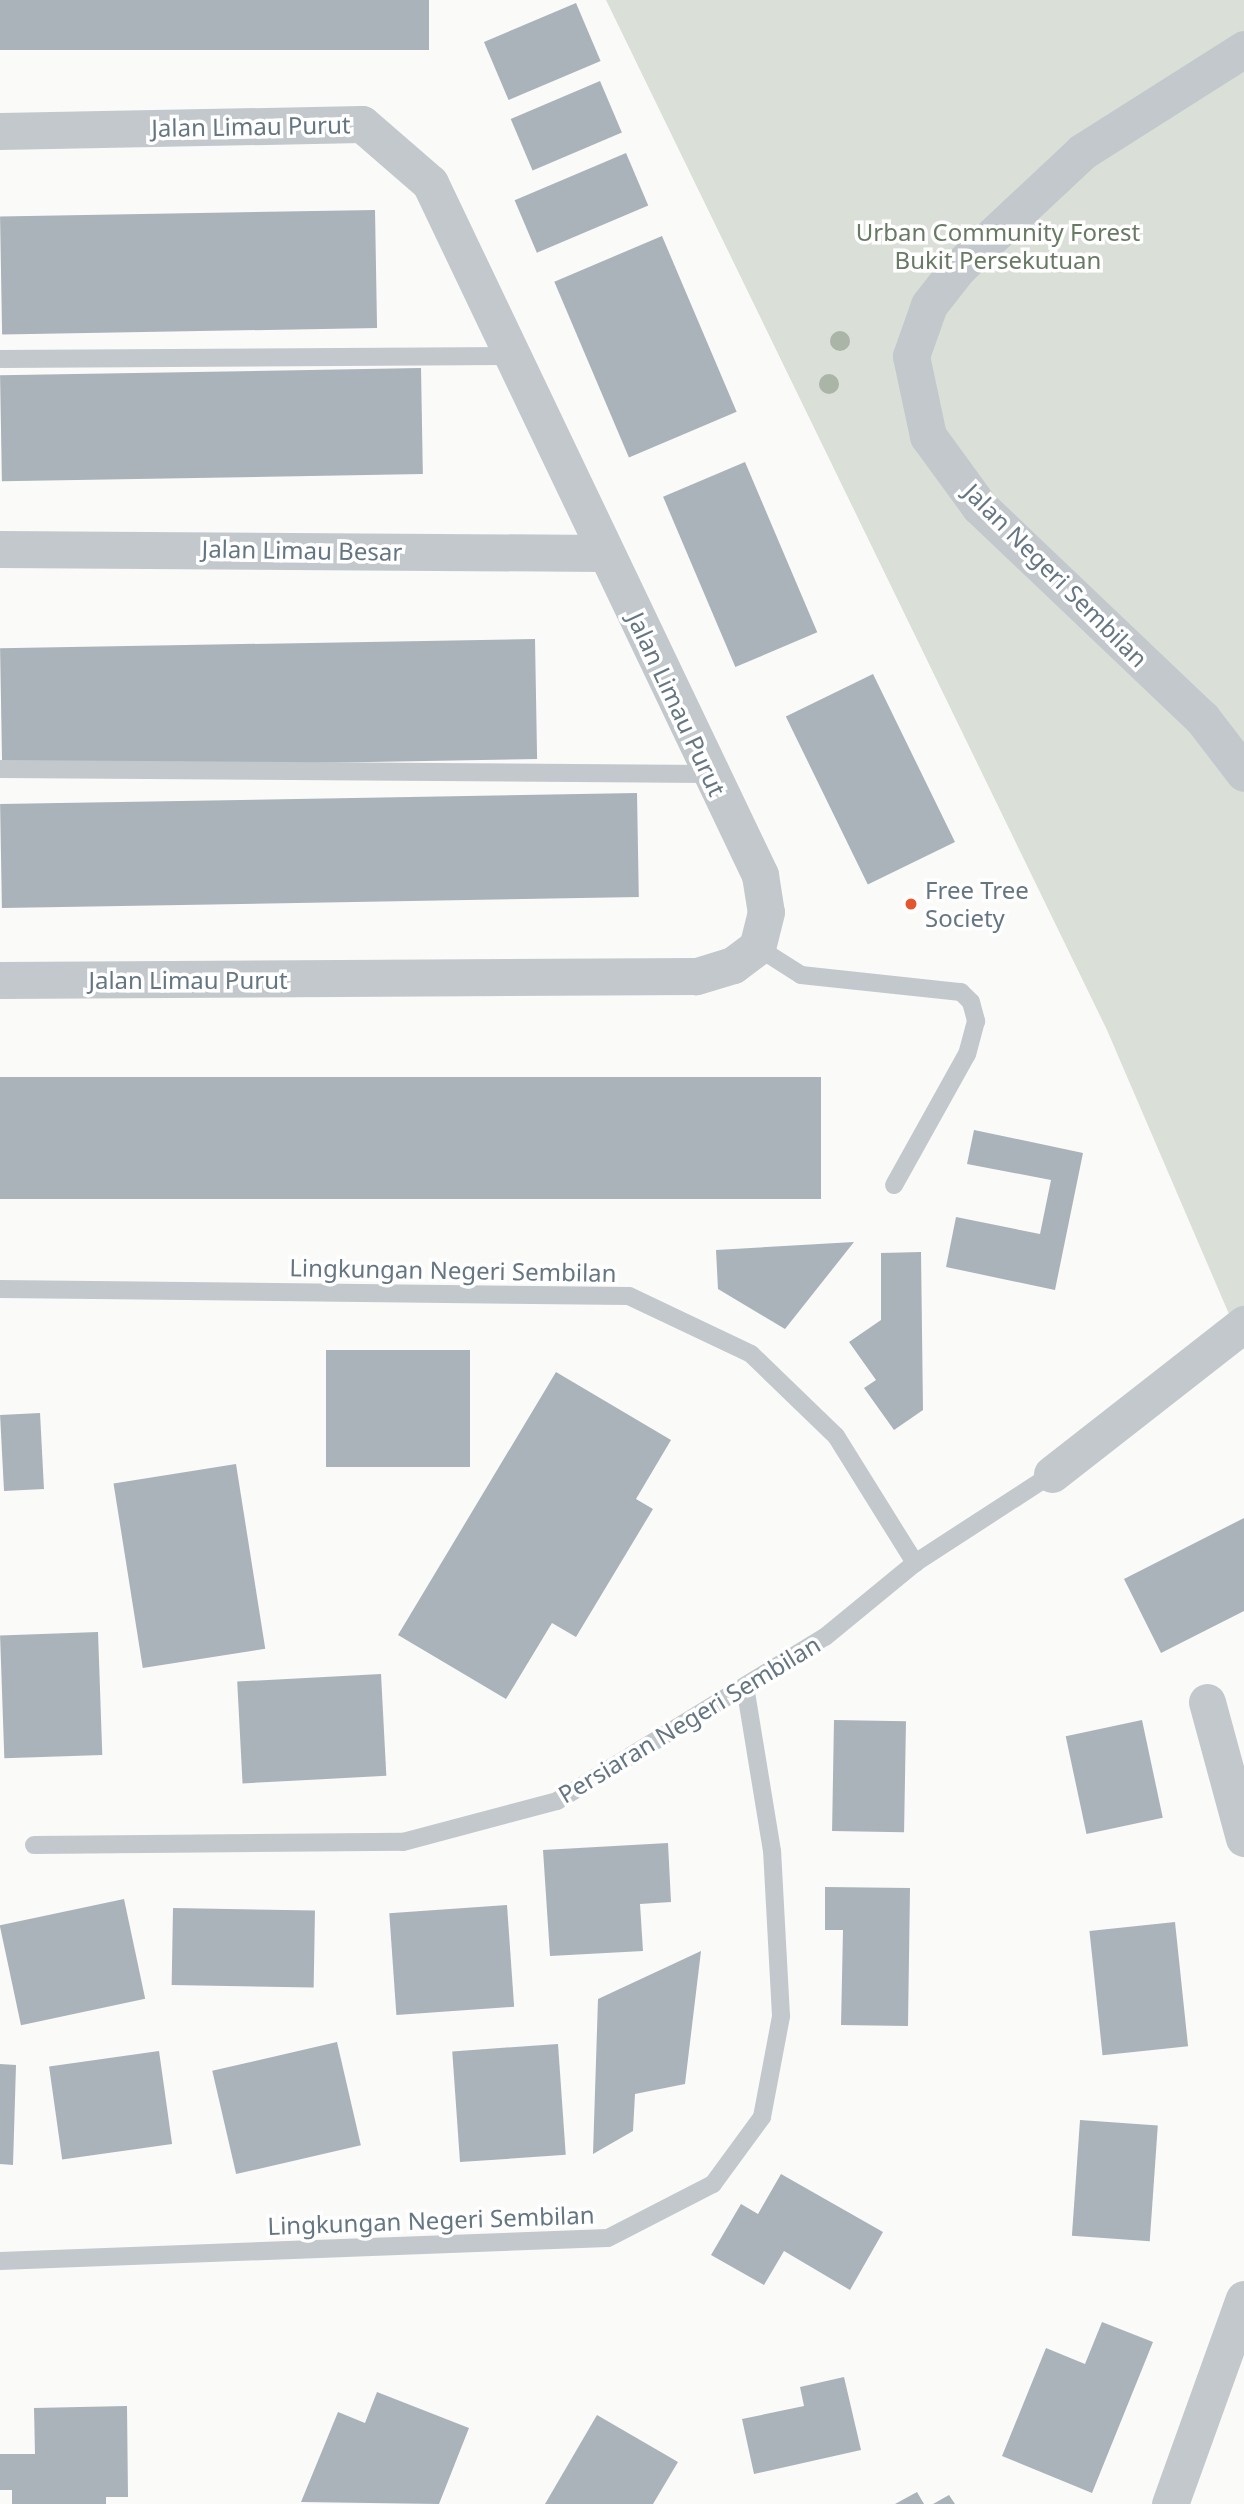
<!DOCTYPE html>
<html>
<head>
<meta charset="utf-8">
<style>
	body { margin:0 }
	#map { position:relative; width:1244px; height:2504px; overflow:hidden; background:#fafaf8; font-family:"Noto Sans",sans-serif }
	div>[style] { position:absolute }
	.green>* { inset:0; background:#dadfd7 }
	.building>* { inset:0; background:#aab3b9; transform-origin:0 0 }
	.lane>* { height:18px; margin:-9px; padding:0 9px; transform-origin:9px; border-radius:9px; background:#c3c8cc }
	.street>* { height:37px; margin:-18.5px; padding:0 18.5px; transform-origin:18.5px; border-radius:18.5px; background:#c3c8cc }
	.trees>* { width:20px; height:20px; margin:-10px; border-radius:50%; background:#aab4a7 }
	.dots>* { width:19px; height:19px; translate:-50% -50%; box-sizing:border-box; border:4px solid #fff; border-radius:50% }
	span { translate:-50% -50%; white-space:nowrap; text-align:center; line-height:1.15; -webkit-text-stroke:7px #fff; paint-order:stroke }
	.street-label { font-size:24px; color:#657683 }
	.park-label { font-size:24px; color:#687a64 }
	.poi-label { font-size:24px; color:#657683 }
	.left { translate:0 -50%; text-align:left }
</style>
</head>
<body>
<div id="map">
	<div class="green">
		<div style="clip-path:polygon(606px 0,1244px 0,1244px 1349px,1107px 1030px)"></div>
	</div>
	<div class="building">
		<div style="left:0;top:0;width:429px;height:50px"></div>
		<div style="left:576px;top:3px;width:63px;height:100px;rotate:67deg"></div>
		<div style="left:600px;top:81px;width:56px;height:97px;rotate:67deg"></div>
		<div style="left:626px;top:153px;width:57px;height:121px;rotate:67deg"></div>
		<div style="left:375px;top:210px;width:118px;height:375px;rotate:89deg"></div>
		<div style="left:662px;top:236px;width:191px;height:117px;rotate:67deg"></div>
		<div style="left:421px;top:368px;width:106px;height:421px;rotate:89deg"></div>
		<div style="left:745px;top:462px;width:185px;height:89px;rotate:67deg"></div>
		<div style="left:535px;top:639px;width:120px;height:535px;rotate:89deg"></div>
		<div style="left:873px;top:674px;width:187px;height:97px;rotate:64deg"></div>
		<div style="left:637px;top:793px;width:104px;height:637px;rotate:89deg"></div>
		<div style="left:821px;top:1077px;width:122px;height:821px;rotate:90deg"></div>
		<div style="clip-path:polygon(974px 1130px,1083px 1153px,1055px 1290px,946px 1267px,956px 1217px,1040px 1234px,1051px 1180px,967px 1164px)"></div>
		<div style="clip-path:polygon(854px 1242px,785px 1329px,718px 1289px,716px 1250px)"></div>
		<div style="clip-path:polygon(921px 1252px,923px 1410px,894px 1430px,864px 1388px,876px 1380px,849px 1342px,881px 1320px,881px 1253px)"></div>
		<div style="left:470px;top:1350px;width:117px;height:144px;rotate:90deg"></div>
		<div style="clip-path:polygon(556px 1372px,671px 1440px,636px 1499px,653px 1509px,576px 1637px,552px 1623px,506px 1699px,398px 1635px)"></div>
		<div style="left:40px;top:1413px;width:76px;height:40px;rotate:87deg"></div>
		<div style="left:236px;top:1464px;width:187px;height:124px;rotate:81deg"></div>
		<div style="clip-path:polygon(1244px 1518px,1244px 1611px,1161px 1653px,1124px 1579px)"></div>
		<div style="left:98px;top:1632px;width:123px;height:98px;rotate:88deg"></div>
		<div style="left:381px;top:1674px;width:102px;height:144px;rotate:87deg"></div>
		<div style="left:834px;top:1720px;width:72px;height:111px;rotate:1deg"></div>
		<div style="left:1142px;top:1720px;width:100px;height:78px;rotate:78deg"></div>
		<div style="clip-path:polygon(668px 1843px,671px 1902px,640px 1904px,643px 1951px,550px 1956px,543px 1850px)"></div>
		<div style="clip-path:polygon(825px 1887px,910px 1888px,908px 2026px,841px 2025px,843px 1930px,825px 1930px)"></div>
		<div style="left:124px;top:1899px;width:102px;height:127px;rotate:78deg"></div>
		<div style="left:507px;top:1905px;width:102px;height:118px;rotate:86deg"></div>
		<div style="left:173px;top:1908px;width:142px;height:77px;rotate:1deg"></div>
		<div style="left:1175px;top:1922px;width:125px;height:86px;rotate:84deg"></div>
		<div style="clip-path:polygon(701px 1951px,685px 2084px,635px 2094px,633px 2131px,593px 2154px,598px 1999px)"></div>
		<div style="left:337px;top:2042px;width:106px;height:128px;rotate:77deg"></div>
		<div style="left:558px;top:2044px;width:111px;height:106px;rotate:86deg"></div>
		<div style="left:159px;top:2051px;width:94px;height:111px;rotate:82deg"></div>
		<div style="clip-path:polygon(0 2064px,16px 2065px,13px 2165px,0 2164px)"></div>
		<div style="left:1080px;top:2120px;width:78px;height:116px;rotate:4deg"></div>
		<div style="clip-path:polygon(781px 2174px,883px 2232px,850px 2290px,784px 2251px,764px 2285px,711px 2255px,741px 2204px,758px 2214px)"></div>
		<div style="clip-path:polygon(1102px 2322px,1153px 2342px,1092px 2493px,1002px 2456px,1046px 2348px,1085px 2364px)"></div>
		<div style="clip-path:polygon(844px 2377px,861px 2450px,754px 2474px,742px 2419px,804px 2406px,800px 2387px)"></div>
		<div style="clip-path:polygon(377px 2392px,469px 2428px,439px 2504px,301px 2502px,338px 2412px,365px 2423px)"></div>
		<div style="clip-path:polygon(127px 2406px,128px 2497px,106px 2497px,106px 2504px,12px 2504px,12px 2490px,0 2490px,0 2454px,35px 2454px,34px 2408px)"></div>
		<div style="clip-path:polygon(597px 2415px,678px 2462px,653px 2504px,545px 2504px)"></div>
		<div style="clip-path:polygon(917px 2492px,924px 2504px,895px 2504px)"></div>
		<div style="clip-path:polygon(949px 2495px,955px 2504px,933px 2504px)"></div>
	</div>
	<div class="lane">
		<div style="left:0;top:359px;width:512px;rotate:-0.34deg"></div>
		<div style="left:0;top:769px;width:709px;rotate:0.4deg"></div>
		<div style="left:757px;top:947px;width:52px;rotate:32.5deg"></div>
		<div style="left:801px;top:975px;width:161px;rotate:6.1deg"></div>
		<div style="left:961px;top:992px;width:14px;rotate:45deg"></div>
		<div style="left:971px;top:1002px;width:20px;rotate:75deg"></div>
		<div style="left:976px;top:1021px;width:34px;rotate:105deg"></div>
		<div style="left:967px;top:1054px;width:150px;rotate:119.1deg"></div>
		<div style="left:0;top:1289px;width:629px;rotate:0.64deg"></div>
		<div style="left:629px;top:1296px;width:135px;rotate:25.4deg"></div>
		<div style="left:751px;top:1354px;width:118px;rotate:44deg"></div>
		<div style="left:836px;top:1436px;width:150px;rotate:58.1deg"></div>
		<div style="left:34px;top:1845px;width:369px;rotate:-0.5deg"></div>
		<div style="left:403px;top:1842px;width:159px;rotate:-14.9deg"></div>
		<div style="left:557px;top:1801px;width:314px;rotate:-31.5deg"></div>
		<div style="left:825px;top:1637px;width:117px;rotate:-39.4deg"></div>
		<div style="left:915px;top:1563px;width:163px;rotate:-33deg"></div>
		<div style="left:0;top:2261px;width:608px;rotate:-2.17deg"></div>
		<div style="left:608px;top:2238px;width:118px;rotate:-27.2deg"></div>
		<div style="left:713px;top:2184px;width:83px;rotate:-53.8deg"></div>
		<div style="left:762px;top:2117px;width:103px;rotate:-79.3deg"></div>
		<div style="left:781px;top:2016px;width:165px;rotate:-93.1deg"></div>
		<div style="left:772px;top:1851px;width:166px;rotate:-99.3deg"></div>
	</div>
	<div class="street">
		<div style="left:1244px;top:49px;width:192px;rotate:147.6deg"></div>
		<div style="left:1082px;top:152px;width:170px;rotate:136.9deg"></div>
		<div style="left:958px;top:268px;width:47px;rotate:128.1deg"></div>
		<div style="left:929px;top:305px;width:54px;rotate:109.4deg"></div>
		<div style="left:911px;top:356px;width:82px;rotate:78deg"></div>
		<div style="left:928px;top:436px;width:87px;rotate:53.9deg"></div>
		<div style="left:979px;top:506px;width:308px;rotate:43.6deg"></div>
		<div style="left:1202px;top:718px;width:69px;rotate:52.6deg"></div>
		<div style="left:0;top:131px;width:362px;rotate:-1.1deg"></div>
		<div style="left:362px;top:124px;width:90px;rotate:40.9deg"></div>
		<div style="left:430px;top:183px;width:767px;rotate:64.5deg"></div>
		<div style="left:760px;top:875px;width:37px;rotate:81deg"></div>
		<div style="left:766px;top:912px;width:36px;rotate:104deg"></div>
		<div style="left:757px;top:947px;width:30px;rotate:143deg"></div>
		<div style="left:733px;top:965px;width:39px;rotate:163deg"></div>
		<div style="left:696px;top:976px;width:696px;rotate:179.67deg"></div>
		<div style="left:0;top:549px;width:605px;rotate:0.38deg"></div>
		<div style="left:1052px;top:1474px;width:244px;rotate:-38deg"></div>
		<div style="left:1207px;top:1702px;width:141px;rotate:74.8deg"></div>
		<div style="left:1170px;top:2504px;width:218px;rotate:-70.2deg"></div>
	</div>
	<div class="trees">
		<div style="left:840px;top:341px"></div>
		<div style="left:829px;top:384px"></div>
	</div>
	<div class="dots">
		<div style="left:911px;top:904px;background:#e4572e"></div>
	</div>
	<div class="street-label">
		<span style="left:251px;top:126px;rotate:-1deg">Jalan Limau Purut</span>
		<span style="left:302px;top:550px;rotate:1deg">Jalan Limau Besar</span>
		<span style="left:1056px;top:575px;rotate:45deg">Jalan Negeri Sembilan</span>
		<span style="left:677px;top:704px;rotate:65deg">Jalan Limau Purut</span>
		<span style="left:188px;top:980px">Jalan Limau Purut</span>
		<span style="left:453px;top:1270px;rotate:1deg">Lingkungan Negeri Sembilan</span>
		<span style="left:689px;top:1719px;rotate:-31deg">Persiaran Negeri Sembilan</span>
		<span style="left:431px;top:2220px;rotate:-2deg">Lingkungan Negeri Sembilan</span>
	</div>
	<div class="park-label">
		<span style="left:998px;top:246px">Urban Community Forest<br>Bukit Persekutuan</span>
	</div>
	<div class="poi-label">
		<span class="left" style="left:925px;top:904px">Free Tree<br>Society</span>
	</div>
</div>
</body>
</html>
